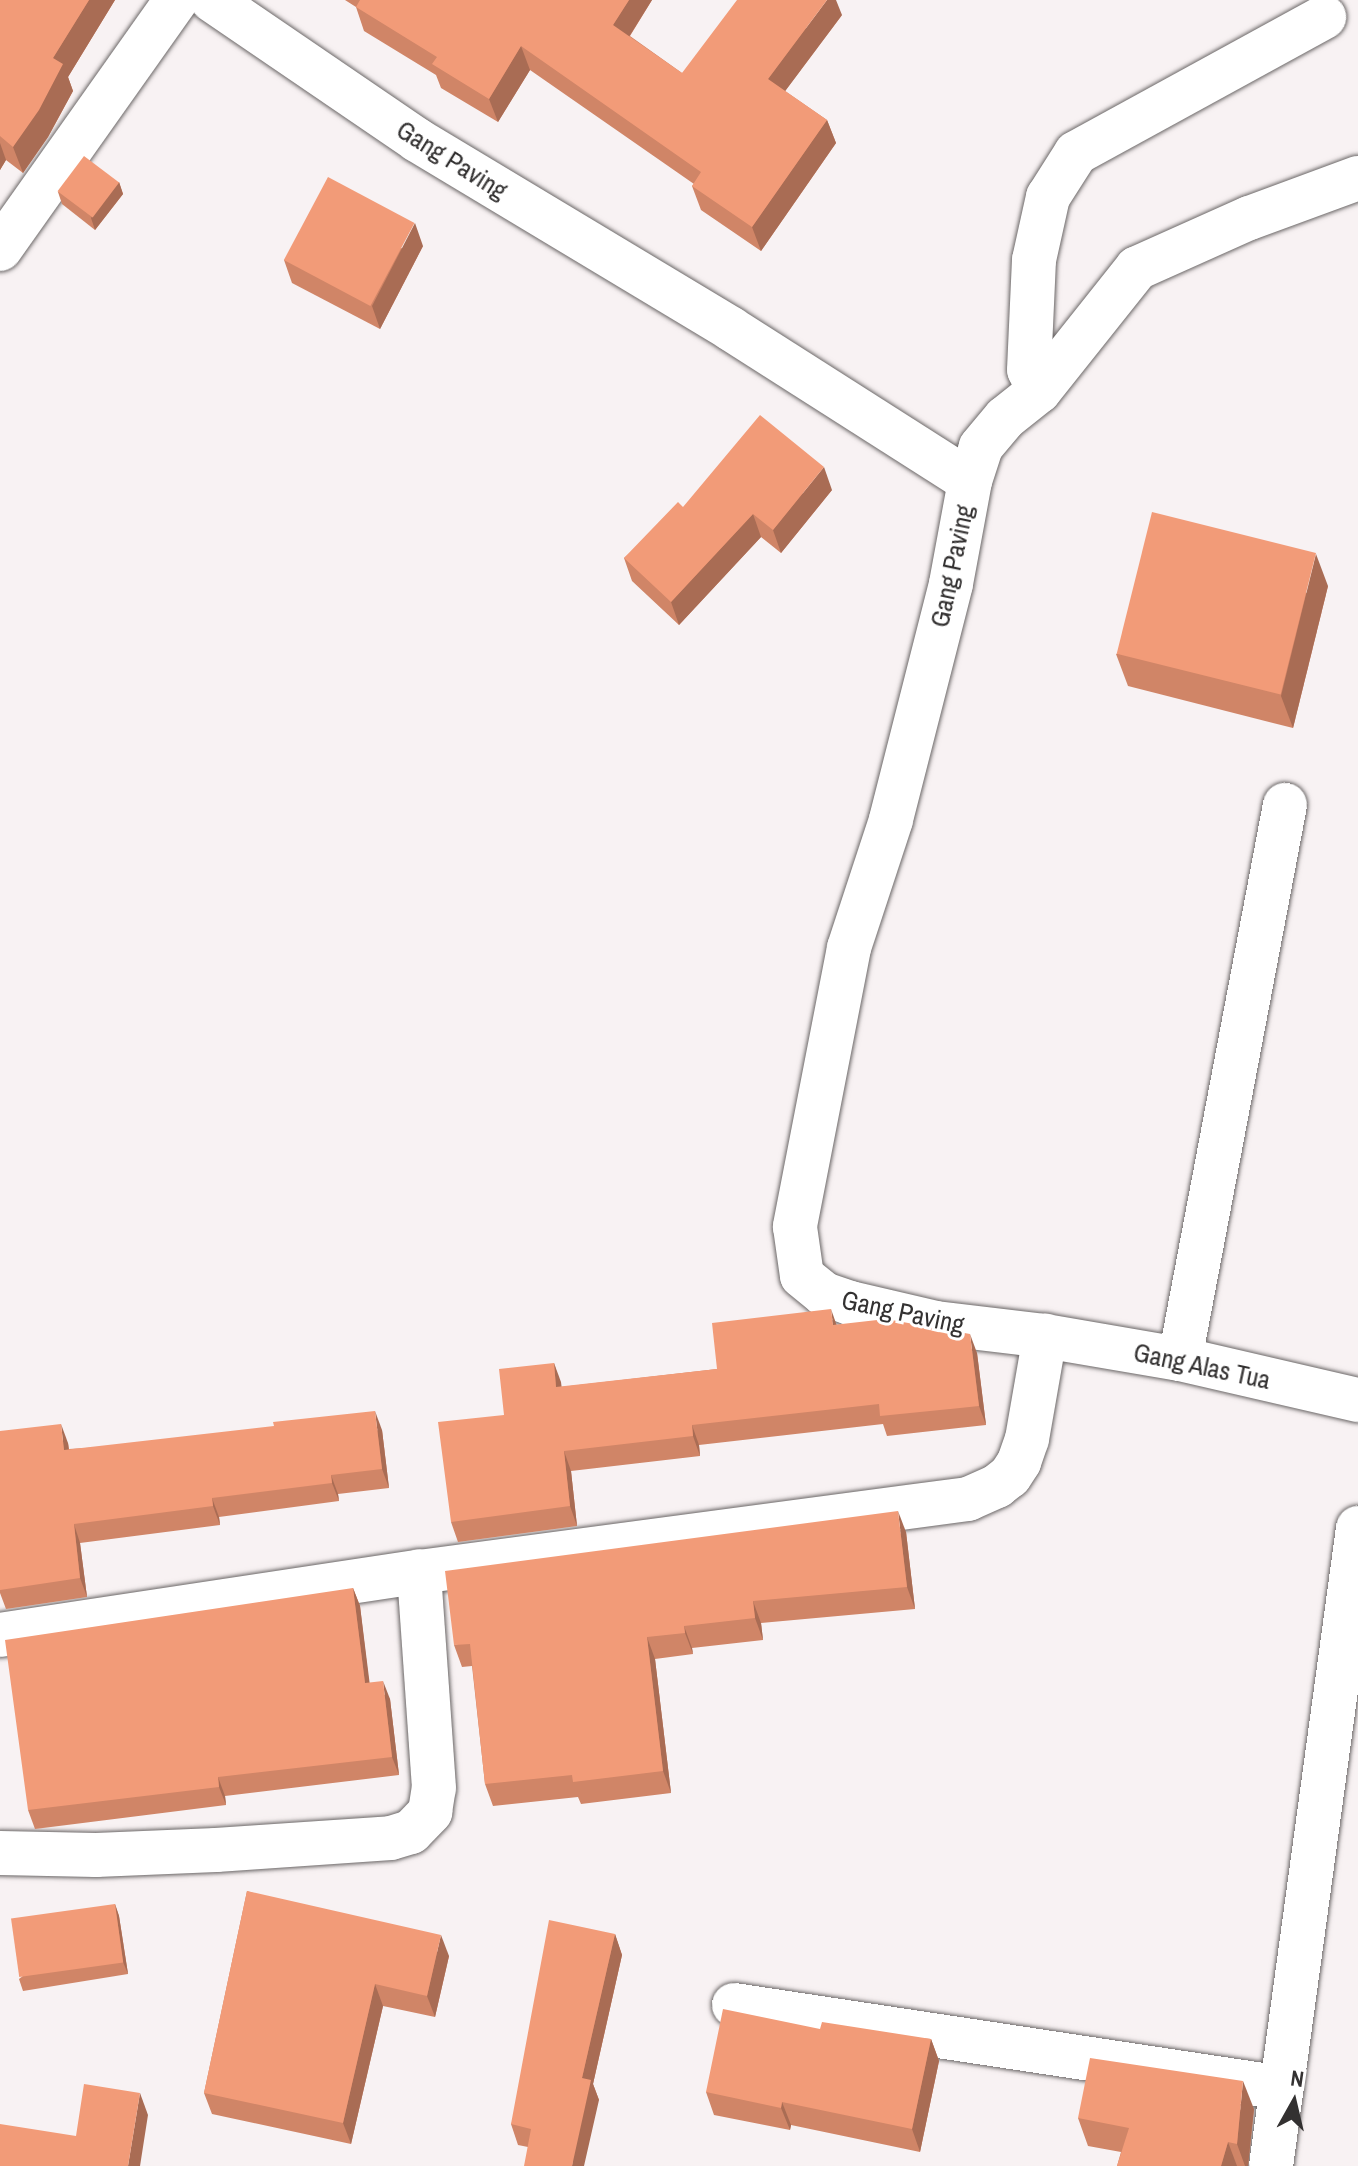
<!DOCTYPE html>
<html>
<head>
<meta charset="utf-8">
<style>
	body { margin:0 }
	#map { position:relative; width:1358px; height:2166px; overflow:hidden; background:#f8f2f3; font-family:"Archivo Narrow",sans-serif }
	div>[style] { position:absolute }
	.roads { filter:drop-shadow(0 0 2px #6b6767) drop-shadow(0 0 2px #6b6767) }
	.minor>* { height:44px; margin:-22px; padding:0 22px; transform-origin:22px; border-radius:22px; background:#fff }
	.wall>* { inset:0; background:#d08567 }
	.shaded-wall>* { inset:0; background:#a96c54 }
	.building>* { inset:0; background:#f29b78; transform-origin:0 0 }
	span { translate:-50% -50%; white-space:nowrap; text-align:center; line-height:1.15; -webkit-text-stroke:6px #fff; paint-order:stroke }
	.street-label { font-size:26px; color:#333131 }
	.north { position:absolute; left:1254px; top:2062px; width:80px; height:80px; -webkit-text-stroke:6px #fff; paint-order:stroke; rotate:8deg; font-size:22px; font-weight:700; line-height:32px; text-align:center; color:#333131 }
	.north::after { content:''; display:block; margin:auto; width:28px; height:36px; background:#333131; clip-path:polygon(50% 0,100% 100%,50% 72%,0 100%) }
</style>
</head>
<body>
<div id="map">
	<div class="roads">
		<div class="minor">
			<div style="left:212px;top:0;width:248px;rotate:34.3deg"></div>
			<div style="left:417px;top:140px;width:366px;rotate:31deg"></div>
			<div style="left:731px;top:329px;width:283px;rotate:32.5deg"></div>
			<div style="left:1358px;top:178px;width:116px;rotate:159.8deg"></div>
			<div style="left:1249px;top:218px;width:123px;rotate:155.9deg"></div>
			<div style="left:1137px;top:268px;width:157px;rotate:128.5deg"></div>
			<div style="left:1039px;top:391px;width:43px;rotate:141.5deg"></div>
			<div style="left:1005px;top:418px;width:38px;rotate:130deg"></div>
			<div style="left:981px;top:447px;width:36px;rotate:108deg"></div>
			<div style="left:970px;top:481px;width:105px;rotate:100.5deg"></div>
			<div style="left:951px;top:584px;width:244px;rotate:104.3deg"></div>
			<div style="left:891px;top:820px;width:135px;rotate:108.2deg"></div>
			<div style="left:849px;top:948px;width:284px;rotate:101deg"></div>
			<div style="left:795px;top:1227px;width:49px;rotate:81.9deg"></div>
			<div style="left:802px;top:1276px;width:28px;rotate:39deg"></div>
			<div style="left:824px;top:1294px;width:28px;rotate:19deg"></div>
			<div style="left:850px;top:1303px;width:88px;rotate:13.1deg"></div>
			<div style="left:936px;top:1323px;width:110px;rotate:6.8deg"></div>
			<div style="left:1045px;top:1336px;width:137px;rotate:9.7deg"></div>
			<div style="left:1180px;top:1359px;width:183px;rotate:13deg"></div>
			<div style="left:0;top:249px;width:305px;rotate:-54.7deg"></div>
			<div style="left:1039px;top:391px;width:23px;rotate:-115deg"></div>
			<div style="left:1029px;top:370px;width:110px;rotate:-87.4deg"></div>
			<div style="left:1034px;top:260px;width:65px;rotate:-77.5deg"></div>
			<div style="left:1048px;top:197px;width:52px;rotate:-57.5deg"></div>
			<div style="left:1076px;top:153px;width:283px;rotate:-28.7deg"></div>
			<div style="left:1180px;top:1359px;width:564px;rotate:-79.27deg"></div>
			<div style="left:0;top:1635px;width:424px;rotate:-8.6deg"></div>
			<div style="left:419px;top:1572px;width:554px;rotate:-7.57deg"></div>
			<div style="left:968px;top:1499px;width:32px;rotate:-24deg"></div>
			<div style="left:997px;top:1486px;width:16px;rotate:-38deg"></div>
			<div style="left:1010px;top:1476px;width:17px;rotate:-57deg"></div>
			<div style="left:1019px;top:1462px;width:24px;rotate:-71deg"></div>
			<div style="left:1027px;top:1439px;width:105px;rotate:-80.1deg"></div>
			<div style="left:0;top:1853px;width:96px;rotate:1.2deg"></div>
			<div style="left:96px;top:1855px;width:120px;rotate:-2.4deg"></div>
			<div style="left:216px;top:1850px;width:175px;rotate:-3.9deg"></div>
			<div style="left:391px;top:1838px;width:21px;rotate:-17deg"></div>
			<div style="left:411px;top:1832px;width:28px;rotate:-46deg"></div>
			<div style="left:430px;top:1812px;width:24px;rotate:-81deg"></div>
			<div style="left:434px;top:1788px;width:217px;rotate:-94deg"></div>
			<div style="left:734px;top:2005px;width:554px;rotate:8.61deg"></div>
			<div style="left:1271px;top:2166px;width:644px;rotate:-82.23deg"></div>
		</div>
	</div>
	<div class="wall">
		<div style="clip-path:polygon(0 0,115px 0,68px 77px,73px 91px,48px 137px,23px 173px,6px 160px,0 170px)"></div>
		<div style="clip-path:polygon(345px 0,652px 0,630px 36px,682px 73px,842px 15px,785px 91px,827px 120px,836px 143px,761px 251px,701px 210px,692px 186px,694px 184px,530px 70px,498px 122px,441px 88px,436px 75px,364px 31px,356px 7px)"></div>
		<div style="clip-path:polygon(119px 182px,123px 194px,95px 230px,62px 204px,58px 192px)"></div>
		<div style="clip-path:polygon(423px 246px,380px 329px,292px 283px,284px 260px)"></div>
		<div style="clip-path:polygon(832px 490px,781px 553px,761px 537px,679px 625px,632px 581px,624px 558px,683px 507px)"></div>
		<div style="clip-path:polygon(1328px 586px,1293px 728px,1128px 686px,1116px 654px)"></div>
		<div style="clip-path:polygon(836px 1325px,977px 1353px,986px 1425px,887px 1436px,883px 1424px,699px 1445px,700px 1456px,571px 1471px,577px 1526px,458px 1542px,451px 1522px,504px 1415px,554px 1363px,561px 1387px,717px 1369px)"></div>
		<div style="clip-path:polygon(382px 1430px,389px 1488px,338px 1494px,339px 1501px,219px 1517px,220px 1525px,80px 1543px,87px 1597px,6px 1609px,0 1593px,0 1431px,68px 1443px,69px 1449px)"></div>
		<div style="clip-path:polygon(906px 1532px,915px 1609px,761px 1623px,763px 1640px,692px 1648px,693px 1654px,655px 1659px,671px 1793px,581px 1804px,578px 1797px,493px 1806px,485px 1784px,472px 1666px,462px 1667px,454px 1645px)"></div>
		<div style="clip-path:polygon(353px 1588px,360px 1606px,369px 1683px,390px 1699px,399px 1775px,225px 1796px,226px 1805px,35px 1829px,28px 1810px)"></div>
		<div style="clip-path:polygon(247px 1891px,449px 1956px,435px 2017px,383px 2006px,351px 2144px,212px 2114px,204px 2093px)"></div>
		<div style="clip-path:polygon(115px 1904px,119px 1916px,128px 1974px,23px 1991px,19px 1979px)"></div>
		<div style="clip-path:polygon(615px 1934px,622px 1955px,593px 2084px,599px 2100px,528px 2147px,518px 2145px,511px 2124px)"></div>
		<div style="clip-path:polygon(820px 2029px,931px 2039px,939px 2061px,920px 2152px,791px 2125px,790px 2130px,714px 2115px,706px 2092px)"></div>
		<div style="clip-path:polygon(1254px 2109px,1248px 2166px,1117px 2166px,1121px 2152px,1088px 2146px,1078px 2118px)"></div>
	</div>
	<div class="shaded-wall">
		<div style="clip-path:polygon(89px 0,115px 0,68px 77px,73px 91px,48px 137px,23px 173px,13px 147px,53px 58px)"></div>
		<div style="clip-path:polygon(629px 0,652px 0,622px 48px,613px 25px)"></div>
		<div style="clip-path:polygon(827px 0,836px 0,842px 15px,777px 102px,768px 79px)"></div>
		<div style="clip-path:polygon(521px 46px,530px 70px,498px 122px,489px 99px)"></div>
		<div style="clip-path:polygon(827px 120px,836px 143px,761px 251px,752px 227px)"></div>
		<div style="clip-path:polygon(0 143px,6px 160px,0 170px)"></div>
		<div style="clip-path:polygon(119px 182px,123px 194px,95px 230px,91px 218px)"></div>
		<div style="clip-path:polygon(415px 223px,423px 246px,380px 329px,372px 306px)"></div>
		<div style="clip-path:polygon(824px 467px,832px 490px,781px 553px,773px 530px)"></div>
		<div style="clip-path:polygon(753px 514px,761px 537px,679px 625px,671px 602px)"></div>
		<div style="clip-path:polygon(1316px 554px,1328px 586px,1293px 728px,1281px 696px)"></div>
		<div style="clip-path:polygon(831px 1309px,838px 1329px,833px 1325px)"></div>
		<div style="clip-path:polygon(970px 1334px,977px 1353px,986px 1425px,979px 1406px)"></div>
		<div style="clip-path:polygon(554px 1363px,561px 1382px,564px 1407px,556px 1387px)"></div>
		<div style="clip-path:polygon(375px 1411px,382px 1430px,389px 1488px,382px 1469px)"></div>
		<div style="clip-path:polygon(61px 1424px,68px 1443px,71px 1469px,64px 1450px)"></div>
		<div style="clip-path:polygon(692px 1425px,699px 1445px,700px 1456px,693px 1436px)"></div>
		<div style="clip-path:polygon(564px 1451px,571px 1471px,577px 1526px,570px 1506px)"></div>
		<div style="clip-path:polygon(331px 1475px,338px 1494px,339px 1501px,332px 1483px)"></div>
		<div style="clip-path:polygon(212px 1498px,219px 1517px,220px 1525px,213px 1506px)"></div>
		<div style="clip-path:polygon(898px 1511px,906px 1532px,915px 1609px,907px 1587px)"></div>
		<div style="clip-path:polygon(74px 1524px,80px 1543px,87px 1597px,80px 1578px)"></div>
		<div style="clip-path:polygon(353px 1588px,360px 1606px,372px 1702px,365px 1683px)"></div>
		<div style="clip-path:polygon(753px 1601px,761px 1623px,763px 1640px,755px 1618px)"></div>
		<div style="clip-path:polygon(684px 1626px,692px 1648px,693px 1654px,685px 1633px)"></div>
		<div style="clip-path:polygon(647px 1637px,655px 1659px,671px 1793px,663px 1771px)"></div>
		<div style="clip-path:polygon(383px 1681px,390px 1699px,399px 1775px,392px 1757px)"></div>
		<div style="clip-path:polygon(218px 1777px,225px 1796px,226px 1805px,219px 1787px)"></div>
		<div style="clip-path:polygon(115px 1904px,119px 1916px,128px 1974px,123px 1962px)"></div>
		<div style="clip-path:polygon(615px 1934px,622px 1955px,593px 2084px,599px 2100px,584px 2166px,572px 2166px,582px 2078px)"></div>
		<div style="clip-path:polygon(441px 1935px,449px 1956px,435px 2017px,427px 1996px)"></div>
		<div style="clip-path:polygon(375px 1984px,383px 2006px,351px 2144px,343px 2123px)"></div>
		<div style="clip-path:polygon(931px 2039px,939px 2061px,920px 2152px,912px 2129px)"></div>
		<div style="clip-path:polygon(1243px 2081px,1254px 2109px,1248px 2166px,1245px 2166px,1237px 2144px)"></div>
		<div style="clip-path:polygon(140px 2093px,148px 2115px,140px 2166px,128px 2166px)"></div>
		<div style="clip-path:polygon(782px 2102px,791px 2125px,790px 2130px,781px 2108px)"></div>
		<div style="clip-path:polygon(1228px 2142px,1237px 2166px,1221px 2166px)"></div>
	</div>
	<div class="building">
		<div style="clip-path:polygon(0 0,89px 0,53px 58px,63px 64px,39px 110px,13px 147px,0 136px)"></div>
		<div style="clip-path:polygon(360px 0,629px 0,613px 25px,682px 73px,737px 0,827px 0,768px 79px,827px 120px,752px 227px,692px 186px,701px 172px,521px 46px,489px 99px,432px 64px,437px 57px,356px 7px)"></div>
		<div style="left:84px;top:156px;width:44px;height:44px;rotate:37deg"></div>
		<div style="left:328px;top:177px;width:98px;height:94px;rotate:28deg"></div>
		<div style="clip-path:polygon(760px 415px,824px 467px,773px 530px,753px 514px,671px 602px,624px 558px,678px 502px,683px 507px)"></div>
		<div style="left:1152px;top:512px;width:169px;height:146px;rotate:14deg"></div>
		<div style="clip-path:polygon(831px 1309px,833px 1325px,886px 1319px,970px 1334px,979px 1406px,880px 1416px,879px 1404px,692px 1425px,693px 1436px,564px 1451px,570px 1506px,451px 1522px,438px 1422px,504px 1415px,499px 1369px,554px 1363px,556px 1387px,717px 1369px,712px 1323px)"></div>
		<div style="clip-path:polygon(375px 1411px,382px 1469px,331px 1475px,332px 1483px,212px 1498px,213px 1506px,74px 1524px,80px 1578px,0 1590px,0 1431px,61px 1424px,64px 1450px,274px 1426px,273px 1422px)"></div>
		<div style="clip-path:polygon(898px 1511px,907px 1587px,753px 1601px,755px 1618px,684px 1626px,685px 1633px,647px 1637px,663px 1771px,573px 1782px,572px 1775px,485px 1784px,470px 1644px,454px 1645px,445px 1571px)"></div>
		<div style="clip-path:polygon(353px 1588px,365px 1683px,383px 1681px,392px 1757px,218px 1777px,219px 1787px,28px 1810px,5px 1640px)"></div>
		<div style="clip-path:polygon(247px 1891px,441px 1935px,427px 1996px,375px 1984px,343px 2123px,204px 2093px)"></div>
		<div style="left:115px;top:1904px;width:59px;height:105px;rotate:82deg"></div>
		<div style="clip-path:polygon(549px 1920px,615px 1934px,582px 2078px,591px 2080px,572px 2166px,524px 2166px,531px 2129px,511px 2124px)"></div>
		<div style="clip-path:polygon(723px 2009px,820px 2029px,822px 2022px,931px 2039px,912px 2129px,782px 2102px,781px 2108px,706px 2092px)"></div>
		<div style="clip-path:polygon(1090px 2058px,1243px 2081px,1237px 2144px,1228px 2142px,1221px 2166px,1117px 2166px,1129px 2128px,1078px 2118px)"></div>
		<div style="clip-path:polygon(84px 2084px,140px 2093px,128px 2166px,0 2166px,0 2124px,76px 2136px)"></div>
	</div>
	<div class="street-label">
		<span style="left:452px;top:160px;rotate:32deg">Gang Paving</span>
		<span style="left:952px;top:566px;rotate:-78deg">Gang Paving</span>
		<span style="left:903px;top:1312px;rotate:12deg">Gang Paving</span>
		<span style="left:1202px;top:1366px;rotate:12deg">Gang Alas Tua</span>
	</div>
	<div class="north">N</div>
</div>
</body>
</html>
